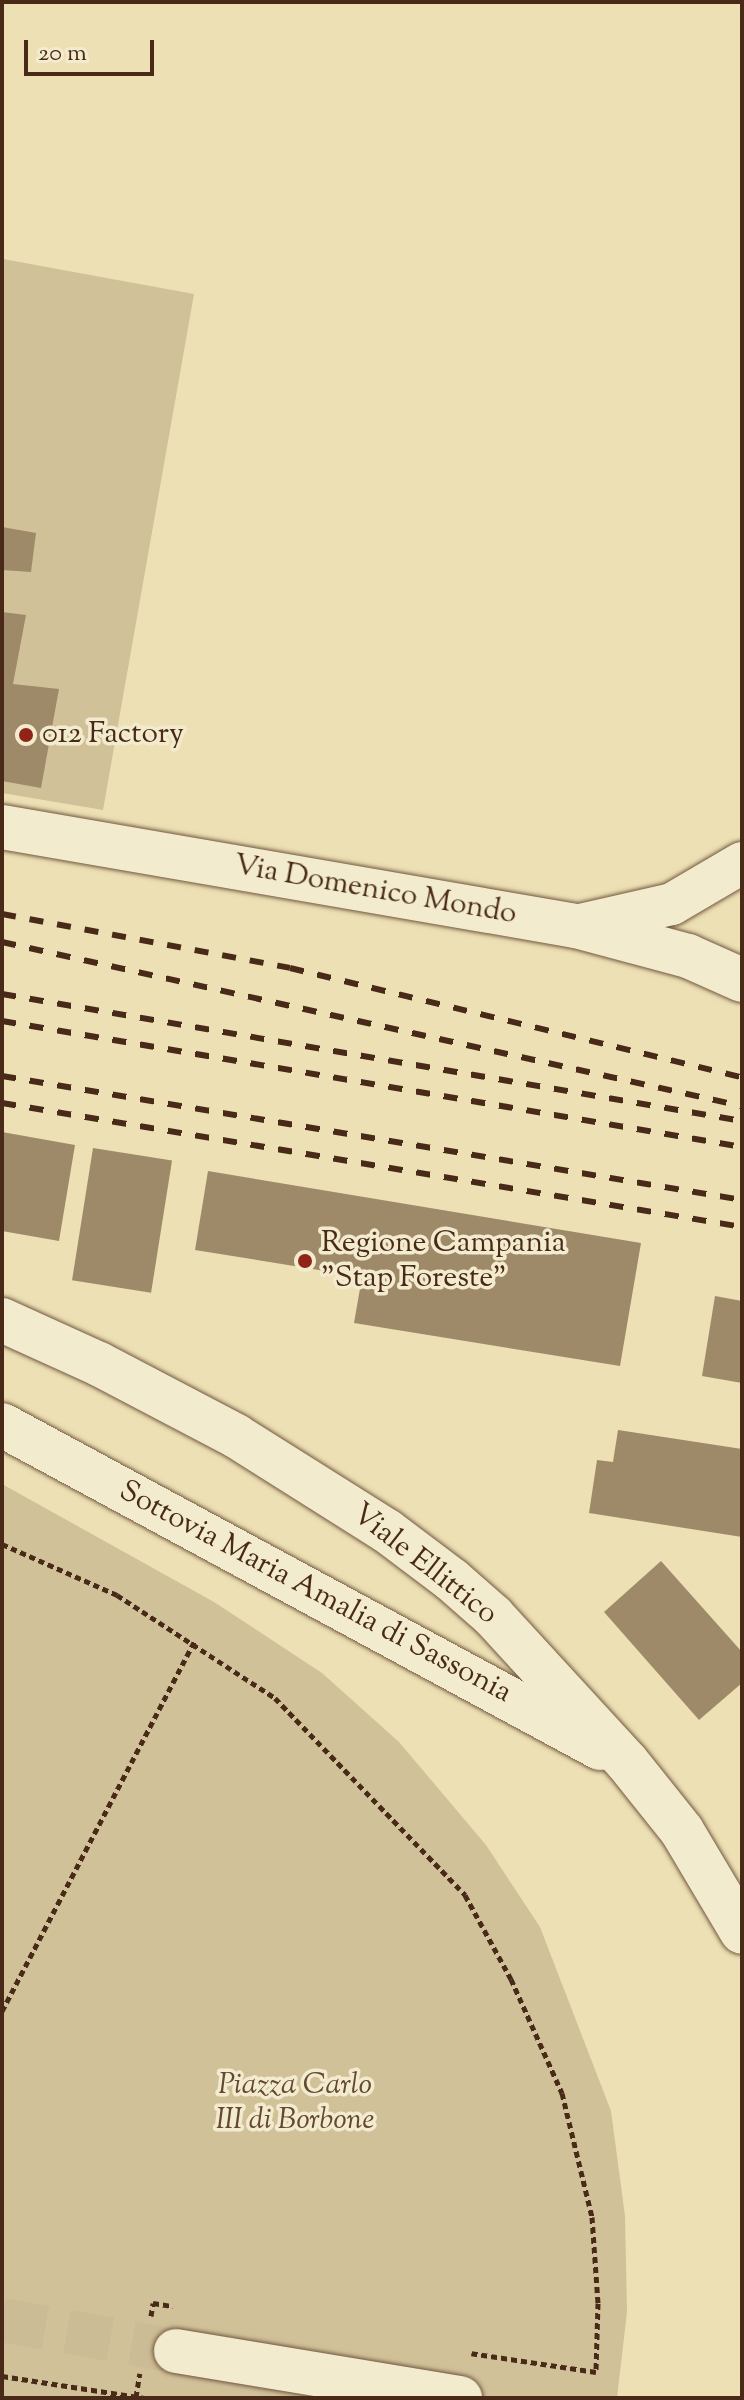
<!DOCTYPE html>
<html>
<head>
<meta charset="utf-8">
<style>
	body { margin:0 }
	#map { position:relative; width:744px; height:2400px; overflow:hidden; background:#ede0b4; font-family:"Sorts Mill Goudy",serif }
	div>[style] { position:absolute }
	.green>* { inset:0; background:#d1c199 }
	.building>* { inset:0; background:#9e8969; transform-origin:0 0 }
	.secondary-tunnel>* { height:44px; margin-top:-22px; transform-origin:0; background:repeating-linear-gradient(90deg,#ccbc95 0 44px,transparent 0 66px) }
	.path>* { height:5px; margin-top:-2.5px; transform-origin:0; background:repeating-linear-gradient(90deg,#492a18 0 6px,transparent 0 10px) }
	.roads { filter:drop-shadow(0 0 2px #72583f) drop-shadow(0 0 2px #72583f) }
	.street>* { height:42px; margin:-21px; padding:0 21px; transform-origin:21px; border-radius:21px; background:#f3ebce }
	.secondary>* { height:44px; margin:-22px; padding:0 22px; transform-origin:22px; border-radius:22px; background:#f3ebce }
	.rail>* { height:6px; margin-top:-3px; transform-origin:0; background:repeating-linear-gradient(90deg,#492a18 0 14px,transparent 0 28px) }
	.dots>* { width:22px; height:22px; translate:-50% -50%; box-sizing:border-box; border:4px solid #f3ebce; border-radius:50% }
	span { translate:-50% -50%; white-space:nowrap; text-align:center; line-height:1.15; -webkit-text-stroke:7px #f3ebce; paint-order:stroke }
	.poi-label { font-size:30px; color:#492a18 }
	.left { translate:0 -50%; text-align:left }
	.street-label { font-size:30px; color:#492a18 }
	.park-label { font-size:30px; color:#644832; font-style:italic }
	.frame { position:absolute; inset:0; border:4px solid #492a18; pointer-events:none }
	.scale { position:absolute; left:24px; top:40px; width:130px; height:36px; box-sizing:border-box; border:4px solid #492a18; border-top:0; padding-left:10px; font-size:24px; line-height:28px; white-space:nowrap; color:#492a18; -webkit-text-stroke:6px #f3ebce; paint-order:stroke }
</style>
</head>
<body>
<div id="map">
	<div class="green">
		<div style="clip-path:polygon(3px 259px,194px 294px,103px 810px,2px 793px)"></div>
		<div style="clip-path:polygon(2px 1484px,214px 1602px,322px 1673px,399px 1742px,486px 1845px,540px 1927px,611px 2111px,625px 2216px,627px 2312px,617px 2398px,2px 2398px)"></div>
	</div>
	<div class="building">
		<div style="clip-path:polygon(2px 527px,36px 533px,31px 572px,2px 570px)"></div>
		<div style="clip-path:polygon(2px 612px,26px 615px,13px 684px,59px 689px,41px 788px,2px 781px)"></div>
		<div style="clip-path:polygon(2px 1132px,75px 1145px,59px 1241px,2px 1231px)"></div>
		<div style="left:93px;top:1148px;width:80px;height:134px;rotate:9deg"></div>
		<div style="clip-path:polygon(208px 1171px,641px 1243px,620px 1366px,354px 1323px,362px 1277px,195px 1250px)"></div>
		<div style="clip-path:polygon(715px 1296px,742px 1301px,742px 1383px,702px 1376px)"></div>
		<div style="clip-path:polygon(618px 1430px,742px 1449px,742px 1537px,589px 1513px,597px 1460px,613px 1462px)"></div>
		<div style="clip-path:polygon(661px 1561px,742px 1652px,742px 1683px,699px 1720px,604px 1612px)"></div>
	</div>
	<div class="secondary-tunnel">
		<div style="left:2px;top:2320px;width:177px;rotate:10.1deg"></div>
	</div>
	<div class="path">
		<div style="left:2px;top:1544px;width:126px;rotate:23.9deg"></div>
		<div style="left:117px;top:1595px;width:189px;rotate:33.1deg"></div>
		<div style="left:275px;top:1698px;width:274px;rotate:46deg"></div>
		<div style="left:465px;top:1895px;width:96px;rotate:61.3deg"></div>
		<div style="left:511px;top:1979px;width:125px;rotate:65.9deg"></div>
		<div style="left:562px;top:2093px;width:128px;rotate:76.4deg"></div>
		<div style="left:592px;top:2217px;width:86px;rotate:86deg"></div>
		<div style="left:598px;top:2303px;width:69px;rotate:91.7deg"></div>
		<div style="left:596px;top:2372px;width:126px;rotate:-171.4deg"></div>
		<div style="left:2px;top:2011px;width:417px;rotate:-62.5deg"></div>
		<div style="left:151px;top:2316px;width:13px;rotate:-81deg"></div>
		<div style="left:153px;top:2303px;width:20px;rotate:9deg"></div>
		<div style="left:2px;top:2376px;width:144px;rotate:8.8deg"></div>
		<div style="left:136px;top:2397px;width:24px;rotate:-81deg"></div>
	</div>
	<div class="roads">
		<div class="street">
			<div style="left:576px;top:926px;width:98px;rotate:-12.9deg"></div>
			<div style="left:672px;top:904px;width:81px;rotate:-30.4deg"></div>
		</div>
		<div class="secondary">
			<div style="left:2px;top:827px;width:582px;rotate:9.79deg"></div>
			<div style="left:576px;top:926px;width:116px;rotate:15deg"></div>
			<div style="left:688px;top:956px;width:59px;rotate:24deg"></div>
			<div style="left:2px;top:1320px;width:107px;rotate:24.4deg"></div>
			<div style="left:99px;top:1364px;width:155px;rotate:27.7deg"></div>
			<div style="left:236px;top:1436px;width:178px;rotate:32.2deg"></div>
			<div style="left:387px;top:1531px;width:81px;rotate:37deg"></div>
			<div style="left:452px;top:1580px;width:55px;rotate:41.3deg"></div>
			<div style="left:493px;top:1616px;width:198px;rotate:47.5deg"></div>
			<div style="left:627px;top:1762px;width:88px;rotate:51.4deg"></div>
			<div style="left:682px;top:1831px;width:117px;rotate:59.3deg"></div>
			<div style="left:2px;top:1425px;width:680px;rotate:28.37deg"></div>
			<div style="left:176px;top:2351px;width:288px;rotate:9.4deg"></div>
		</div>
	</div>
	<div class="rail">
		<div style="left:2px;top:914px;width:293px;rotate:10.6deg"></div>
		<div style="left:290px;top:968px;width:465px;rotate:13.6deg"></div>
		<div style="left:2px;top:942px;width:758px;rotate:12.5deg"></div>
		<div style="left:2px;top:994px;width:751px;rotate:9.74deg"></div>
		<div style="left:2px;top:1021px;width:751px;rotate:9.66deg"></div>
		<div style="left:2px;top:1076px;width:750px;rotate:9.51deg"></div>
		<div style="left:2px;top:1103px;width:750px;rotate:9.51deg"></div>
	</div>
	<div class="dots">
		<div style="left:26px;top:735px;background:#8f2418"></div>
		<div style="left:305px;top:1261px;background:#8f2418"></div>
	</div>
	<div class="poi-label">
		<span class="left" style="left:42px;top:735px">012 Factory</span>
		<span class="left" style="left:321px;top:1261px">Regione Campania<br>"Stap Foreste"</span>
	</div>
	<div class="street-label">
		<span style="left:375px;top:891px;rotate:10deg">Via Domenico Mondo</span>
		<span style="left:424px;top:1565px;rotate:38deg">Viale Ellittico</span>
		<span style="left:315px;top:1593px;rotate:28deg">Sottovia Maria Amalia di Sassonia</span>
	</div>
	<div class="park-label">
		<span style="left:295px;top:2103px">Piazza Carlo<br>III di Borbone</span>
	</div>
	<div class="frame"></div>
	<div class="scale">20 m</div>
</div>
</body>
</html>
